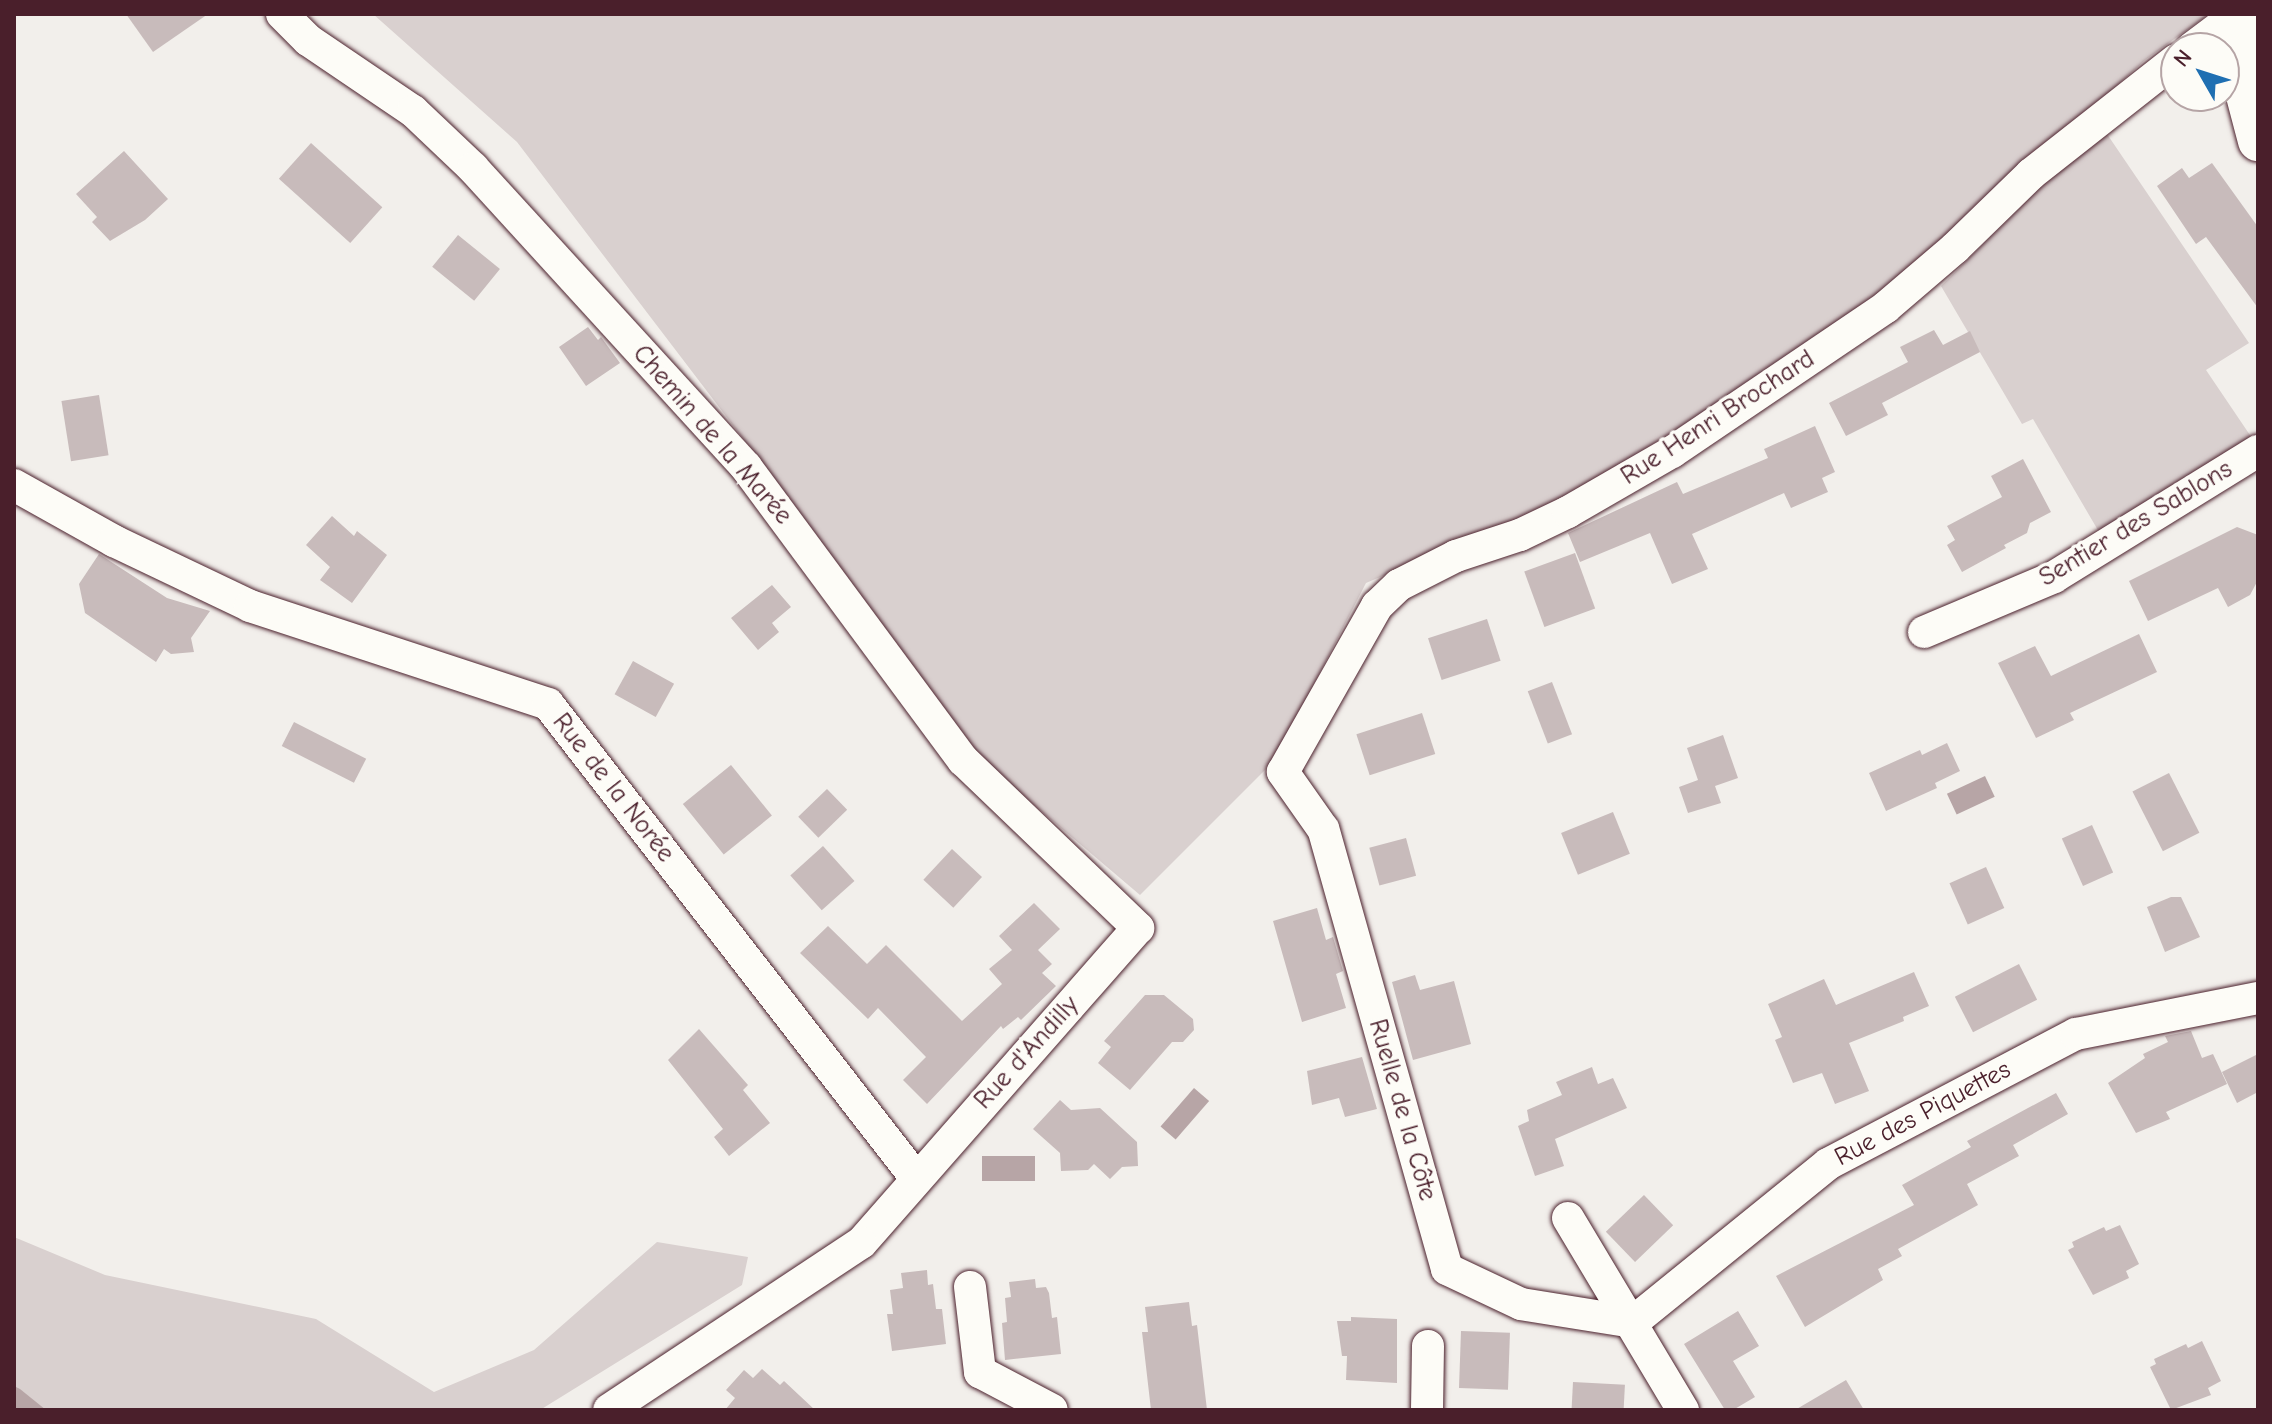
<!DOCTYPE html>
<html>
<head>
<meta charset="utf-8">
<style>
	body { margin:0 }
	#map { position:relative; width:2272px; height:1424px; overflow:hidden; background:#f2efeb; font-family:"Comic Neue",sans-serif }
	div>[style] { position:absolute }
	.green>* { inset:0; background:#d9d0cf }
	.water>* { inset:0; background:#b7a5a6; transform-origin:0 0 }
	.building>* { inset:0; background:#c8bbbb; transform-origin:0 0 }
	.roads { filter:drop-shadow(0 0 2px #4a1f2b) drop-shadow(0 0 2px #4a1f2b) }
	.minor>* { height:32px; margin:-16px; padding:0 16px; transform-origin:16px; border-radius:16px; background:#fdfcf7 }
	.major>* { height:40px; margin:-20px; padding:0 20px; transform-origin:20px; border-radius:20px; background:#fdfcf7 }
	span { translate:-50% -50%; white-space:nowrap; text-align:center; line-height:1.15; -webkit-text-stroke:7px #fdfcf7; paint-order:stroke }
	.street-label { font-size:26px; color:#4a1f2b }
	.frame { position:absolute; inset:0; border:16px solid #4a1f2b; pointer-events:none }
	.north { position:absolute; left:2160px; top:32px; width:80px; height:80px; box-sizing:border-box; background:#fdfcf7; border:2px solid #b5a4a5; border-radius:50%; rotate:309deg; font-size:22px; font-weight:700; line-height:32px; text-align:center; color:#4a1f2b }
	.north::after { content:''; display:block; margin:auto; width:28px; height:36px; background:#1f6fb2; clip-path:polygon(50% 0,100% 100%,50% 72%,0 100%) }
</style>
</head>
<body>
<div id="map">
	<div class="green">
		<div style="clip-path:polygon(373px 14px,2209px 14px,2145px 60px,1880px 301px,1567px 498px,1366px 583px,1275px 760px,1140px 895px,974px 754px,780px 487px,517px 142px)"></div>
		<div style="clip-path:polygon(2107px 134px,2249px 343px,2206px 370px,2256px 444px,2099px 532px,2033px 419px,2022px 424px,1941px 286px,2047px 181px)"></div>
		<div style="clip-path:polygon(14px 1237px,105px 1275px,316px 1319px,434px 1392px,534px 1350px,657px 1242px,748px 1257px,742px 1285px,540px 1410px,14px 1410px)"></div>
	</div>
	<div class="water">
		<div style="left:1985px;top:776px;width:23px;height:42px;rotate:65deg"></div>
		<div style="left:1194px;top:1088px;width:20px;height:51px;rotate:41deg"></div>
		<div style="left:1035px;top:1156px;width:25px;height:53px;rotate:90deg"></div>
		<div style="clip-path:polygon(14px 1386px,20px 1389px,46px 1410px,14px 1410px)"></div>
	</div>
	<div class="building">
		<div style="clip-path:polygon(126px 14px,208px 14px,153px 52px)"></div>
		<div style="left:311px;top:143px;width:96px;height:48px;rotate:42deg"></div>
		<div style="clip-path:polygon(124px 151px,168px 199px,145px 220px,110px 241px,92px 222px,97px 217px,76px 194px)"></div>
		<div style="clip-path:polygon(2212px 163px,2258px 227px,2258px 308px,2206px 237px,2196px 244px,2157px 186px,2182px 168px,2189px 178px)"></div>
		<div style="left:458px;top:235px;width:54px;height:41px;rotate:39deg"></div>
		<div style="clip-path:polygon(588px 327px,598px 340px,601px 337px,620px 363px,586px 386px,559px 347px)"></div>
		<div style="clip-path:polygon(1934px 330px,1943px 345px,1970px 331px,1980px 352px,1882px 403px,1888px 415px,1846px 436px,1829px 403px,1908px 362px,1900px 347px)"></div>
		<div style="left:99px;top:395px;width:61px;height:38px;rotate:81deg"></div>
		<div style="clip-path:polygon(1815px 426px,1835px 472px,1822px 478px,1828px 492px,1791px 508px,1784px 493px,1692px 534px,1708px 569px,1672px 584px,1650px 533px,1580px 562px,1568px 533px,1677px 482px,1683px 494px,1768px 458px,1764px 449px)"></div>
		<div style="clip-path:polygon(2023px 459px,2051px 512px,2030px 523px,2027px 533px,2004px 545px,2006px 548px,1962px 572px,1947px 545px,1955px 540px,1947px 526px,2002px 497px,1991px 476px)"></div>
		<div style="clip-path:polygon(332px 516px,354px 536px,357px 531px,387px 555px,352px 603px,320px 580px,330px 567px,306px 545px)"></div>
		<div style="clip-path:polygon(2237px 527px,2258px 535px,2258px 580px,2250px 595px,2228px 607px,2218px 588px,2148px 621px,2129px 581px)"></div>
		<div style="left:1575px;top:553px;width:59px;height:54px;rotate:70deg"></div>
		<div style="clip-path:polygon(99px 554px,167px 598px,210px 611px,191px 638px,194px 652px,171px 654px,164px 649px,156px 662px,85px 613px,79px 584px)"></div>
		<div style="clip-path:polygon(772px 585px,791px 607px,772px 623px,779px 632px,758px 650px,731px 618px)"></div>
		<div style="left:1487px;top:619px;width:44px;height:62px;rotate:72deg"></div>
		<div style="clip-path:polygon(2139px 634px,2157px 672px,2070px 713px,2074px 720px,2036px 738px,1998px 663px,2035px 646px,2051px 676px)"></div>
		<div style="left:633px;top:661px;width:47px;height:38px;rotate:29deg"></div>
		<div style="left:1552px;top:682px;width:56px;height:26px;rotate:69deg"></div>
		<div style="left:1422px;top:713px;width:43px;height:69px;rotate:72deg"></div>
		<div style="left:294px;top:722px;width:81px;height:27px;rotate:27deg"></div>
		<div style="clip-path:polygon(1723px 735px,1738px 778px,1715px 786px,1721px 803px,1688px 813px,1679px 787px,1698px 780px,1687px 748px)"></div>
		<div style="clip-path:polygon(1947px 743px,1960px 771px,1935px 783px,1937px 788px,1886px 811px,1869px 773px,1920px 750px,1922px 755px)"></div>
		<div style="left:731px;top:765px;width:65px;height:62px;rotate:51deg"></div>
		<div style="left:2169px;top:773px;width:67px;height:41px;rotate:63deg"></div>
		<div style="left:827px;top:789px;width:29px;height:40px;rotate:46deg"></div>
		<div style="left:1613px;top:812px;width:45px;height:56px;rotate:68deg"></div>
		<div style="left:2092px;top:825px;width:52px;height:33px;rotate:66deg"></div>
		<div style="left:1406px;top:838px;width:39px;height:38px;rotate:75deg"></div>
		<div style="left:823px;top:846px;width:47px;height:44px;rotate:48deg"></div>
		<div style="left:952px;top:849px;width:41px;height:42px;rotate:43deg"></div>
		<div style="left:1986px;top:867px;width:45px;height:40px;rotate:66deg"></div>
		<div style="clip-path:polygon(2171px 897px,2181px 897px,2200px 937px,2165px 952px,2147px 907px)"></div>
		<div style="clip-path:polygon(1034px 903px,1060px 929px,1038px 950px,1052px 964px,1042px 973px,1056px 986px,1021px 1020px,1018px 1017px,1003px 1029px,1001px 1026px,927px 1104px,903px 1080px,926px 1057px,878px 1008px,868px 1019px,800px 953px,828px 926px,867px 964px,886px 945px,962px 1021px,1002px 984px,989px 969px,1012px 950px,999px 936px)"></div>
		<div style="clip-path:polygon(1317px 908px,1326px 940px,1333px 937px,1343px 971px,1336px 974px,1346px 1008px,1302px 1022px,1273px 921px)"></div>
		<div style="left:2019px;top:964px;width:40px;height:72px;rotate:63deg"></div>
		<div style="clip-path:polygon(1914px 972px,1929px 1006px,1903px 1017px,1904px 1021px,1849px 1043px,1869px 1091px,1835px 1104px,1822px 1073px,1793px 1083px,1775px 1040px,1782px 1037px,1768px 1004px,1824px 979px,1836px 1005px)"></div>
		<div style="clip-path:polygon(1415px 975px,1420px 990px,1454px 981px,1471px 1044px,1413px 1060px,1392px 982px)"></div>
		<div style="clip-path:polygon(1145px 995px,1164px 995px,1193px 1019px,1194px 1030px,1183px 1042px,1172px 1042px,1130px 1090px,1098px 1063px,1111px 1047px,1104px 1041px)"></div>
		<div style="clip-path:polygon(699px 1029px,748px 1085px,743px 1090px,770px 1123px,729px 1156px,714px 1137px,723px 1129px,668px 1060px)"></div>
		<div style="clip-path:polygon(2191px 1031px,2202px 1058px,2213px 1054px,2227px 1084px,2166px 1112px,2170px 1119px,2136px 1133px,2108px 1083px,2145px 1058px,2143px 1054px,2168px 1042px,2165px 1036px)"></div>
		<div style="clip-path:polygon(2258px 1054px,2258px 1092px,2237px 1103px,2222px 1072px)"></div>
		<div style="clip-path:polygon(1362px 1057px,1377px 1109px,1345px 1117px,1339px 1098px,1312px 1105px,1307px 1071px)"></div>
		<div style="clip-path:polygon(1592px 1067px,1598px 1084px,1613px 1078px,1627px 1108px,1555px 1139px,1564px 1166px,1535px 1176px,1518px 1126px,1529px 1121px,1527px 1110px,1562px 1095px,1556px 1082px)"></div>
		<div style="clip-path:polygon(2056px 1093px,2068px 1114px,2013px 1145px,2019px 1156px,1967px 1184px,1978px 1205px,1898px 1249px,1902px 1256px,1878px 1269px,1883px 1280px,1805px 1327px,1776px 1276px,1914px 1205px,1902px 1185px,1971px 1147px,1967px 1141px)"></div>
		<div style="clip-path:polygon(1060px 1100px,1071px 1110px,1100px 1108px,1137px 1142px,1138px 1166px,1122px 1167px,1110px 1179px,1094px 1164px,1088px 1170px,1061px 1171px,1060px 1153px,1033px 1129px)"></div>
		<div style="left:1644px;top:1195px;width:42px;height:53px;rotate:46deg"></div>
		<div style="clip-path:polygon(2120px 1225px,2139px 1264px,2126px 1271px,2129px 1278px,2093px 1295px,2068px 1250px,2074px 1247px,2072px 1242px,2104px 1227px,2106px 1231px)"></div>
		<div style="clip-path:polygon(927px 1270px,928px 1285px,933px 1284px,936px 1309px,942px 1309px,946px 1344px,892px 1351px,887px 1314px,893px 1314px,890px 1290px,903px 1288px,901px 1273px)"></div>
		<div style="clip-path:polygon(1035px 1279px,1036px 1288px,1046px 1287px,1049px 1293px,1052px 1318px,1057px 1317px,1061px 1354px,1005px 1360px,1002px 1323px,1007px 1322px,1005px 1298px,1011px 1297px,1009px 1282px)"></div>
		<div style="clip-path:polygon(1189px 1302px,1192px 1326px,1197px 1325px,1207px 1410px,1151px 1410px,1142px 1332px,1148px 1332px,1145px 1307px)"></div>
		<div style="clip-path:polygon(1738px 1311px,1759px 1346px,1733px 1361px,1755px 1397px,1733px 1410px,1725px 1410px,1684px 1344px)"></div>
		<div style="clip-path:polygon(1351px 1317px,1397px 1319px,1397px 1383px,1346px 1380px,1347px 1356px,1342px 1356px,1337px 1321px,1351px 1321px)"></div>
		<div style="left:1461px;top:1331px;width:49px;height:57px;rotate:2deg"></div>
		<div style="clip-path:polygon(2202px 1341px,2221px 1381px,2208px 1388px,2211px 1395px,2171px 1410px,2150px 1367px,2156px 1364px,2154px 1359px,2186px 1344px,2188px 1348px)"></div>
		<div style="clip-path:polygon(762px 1369px,780px 1385px,784px 1381px,815px 1410px,725px 1410px,735px 1398px,726px 1390px,744px 1370px,753px 1378px)"></div>
		<div style="clip-path:polygon(1846px 1380px,1864px 1410px,1795px 1410px)"></div>
		<div style="left:1573px;top:1382px;width:52px;height:28px;rotate:3deg"></div>
	</div>
	<div class="roads">
		<div class="minor">
			<div style="left:282px;top:14px;width:37px;rotate:45deg"></div>
			<div style="left:308px;top:40px;width:127px;rotate:34.1deg"></div>
			<div style="left:413px;top:111px;width:83px;rotate:43.5deg"></div>
			<div style="left:473px;top:168px;width:405px;rotate:47.6deg"></div>
			<div style="left:746px;top:467px;width:365px;rotate:53.5deg"></div>
			<div style="left:963px;top:760px;width:243px;rotate:43.8deg"></div>
			<div style="left:1138px;top:928px;width:419px;rotate:131.3deg"></div>
			<div style="left:861px;top:1243px;width:302px;rotate:146.5deg"></div>
			<div style="left:2192px;top:48px;width:40px;rotate:-37deg"></div>
			<div style="left:2224px;top:24px;width:28px"></div>
			<div style="left:14px;top:485px;width:115px;rotate:29.2deg"></div>
			<div style="left:114px;top:541px;width:151px;rotate:25.5deg"></div>
			<div style="left:250px;top:606px;width:314px;rotate:18.2deg"></div>
			<div style="left:548px;top:704px;width:600px;rotate:52.18deg"></div>
			<div style="left:1924px;top:632px;width:141px;rotate:-22.9deg"></div>
			<div style="left:2054px;top:577px;width:240px;rotate:-31.7deg"></div>
			<div style="left:1568px;top:1218px;width:224px;rotate:59.1deg"></div>
			<div style="left:970px;top:1287px;width:86px;rotate:83.3deg"></div>
			<div style="left:980px;top:1372px;width:81px;rotate:27.8deg"></div>
			<div style="left:1633px;top:1322px;width:113px;rotate:-170.9deg"></div>
			<div style="left:1521px;top:1304px;width:82px;rotate:-154.7deg"></div>
			<div style="left:1447px;top:1269px;width:457px;rotate:-105.7deg"></div>
			<div style="left:1323px;top:829px;width:70px;rotate:-125.1deg"></div>
			<div style="left:1283px;top:772px;width:191px;rotate:-60.5deg"></div>
			<div style="left:1377px;top:606px;width:30px;rotate:-44deg"></div>
			<div style="left:1399px;top:585px;width:64px;rotate:-27deg"></div>
			<div style="left:1456px;top:556px;width:67px;rotate:-18.2deg"></div>
			<div style="left:1520px;top:535px;width:53px;rotate:-25.6deg"></div>
			<div style="left:1568px;top:512px;width:120px;rotate:-30deg"></div>
			<div style="left:1672px;top:452px;width:258px;rotate:-34.1deg"></div>
			<div style="left:1886px;top:307px;width:91px;rotate:-40.5deg"></div>
			<div style="left:1955px;top:248px;width:106px;rotate:-44.2deg"></div>
			<div style="left:2031px;top:174px;width:184px;rotate:-38.2deg"></div>
			<div style="left:1633px;top:1322px;width:251px;rotate:-39deg"></div>
			<div style="left:1828px;top:1164px;width:280px;rotate:-27.7deg"></div>
			<div style="left:2076px;top:1034px;width:186px;rotate:-11.2deg"></div>
			<div style="left:1427px;top:1410px;width:64px;rotate:-89.1deg"></div>
		</div>
		<div class="major">
			<div style="left:2258px;top:16px;width:36px;rotate:114deg"></div>
			<div style="left:2243px;top:49px;width:39px;rotate:89deg"></div>
			<div style="left:2244px;top:88px;width:55px;rotate:75.2deg"></div>
		</div>
	</div>
	<div class="street-label">
		<span style="left:1718px;top:418px;rotate:-33deg">Rue Henri Brochard</span>
		<span style="left:712px;top:435px;rotate:49deg">Chemin de la Marée</span>
		<span style="left:2136px;top:524px;rotate:-31deg">Sentier des Sablons</span>
		<span style="left:613px;top:788px;rotate:52deg">Rue de la Norée</span>
		<span style="left:1027px;top:1053px;rotate:-48deg">Rue d'Andilly</span>
		<span style="left:1402px;top:1110px;rotate:74deg">Ruelle de la Côte</span>
		<span style="left:1923px;top:1114px;rotate:-28deg">Rue des Piquettes</span>
	</div>
	<div class="frame"></div>
	<div class="north">N</div>
</div>
</body>
</html>
